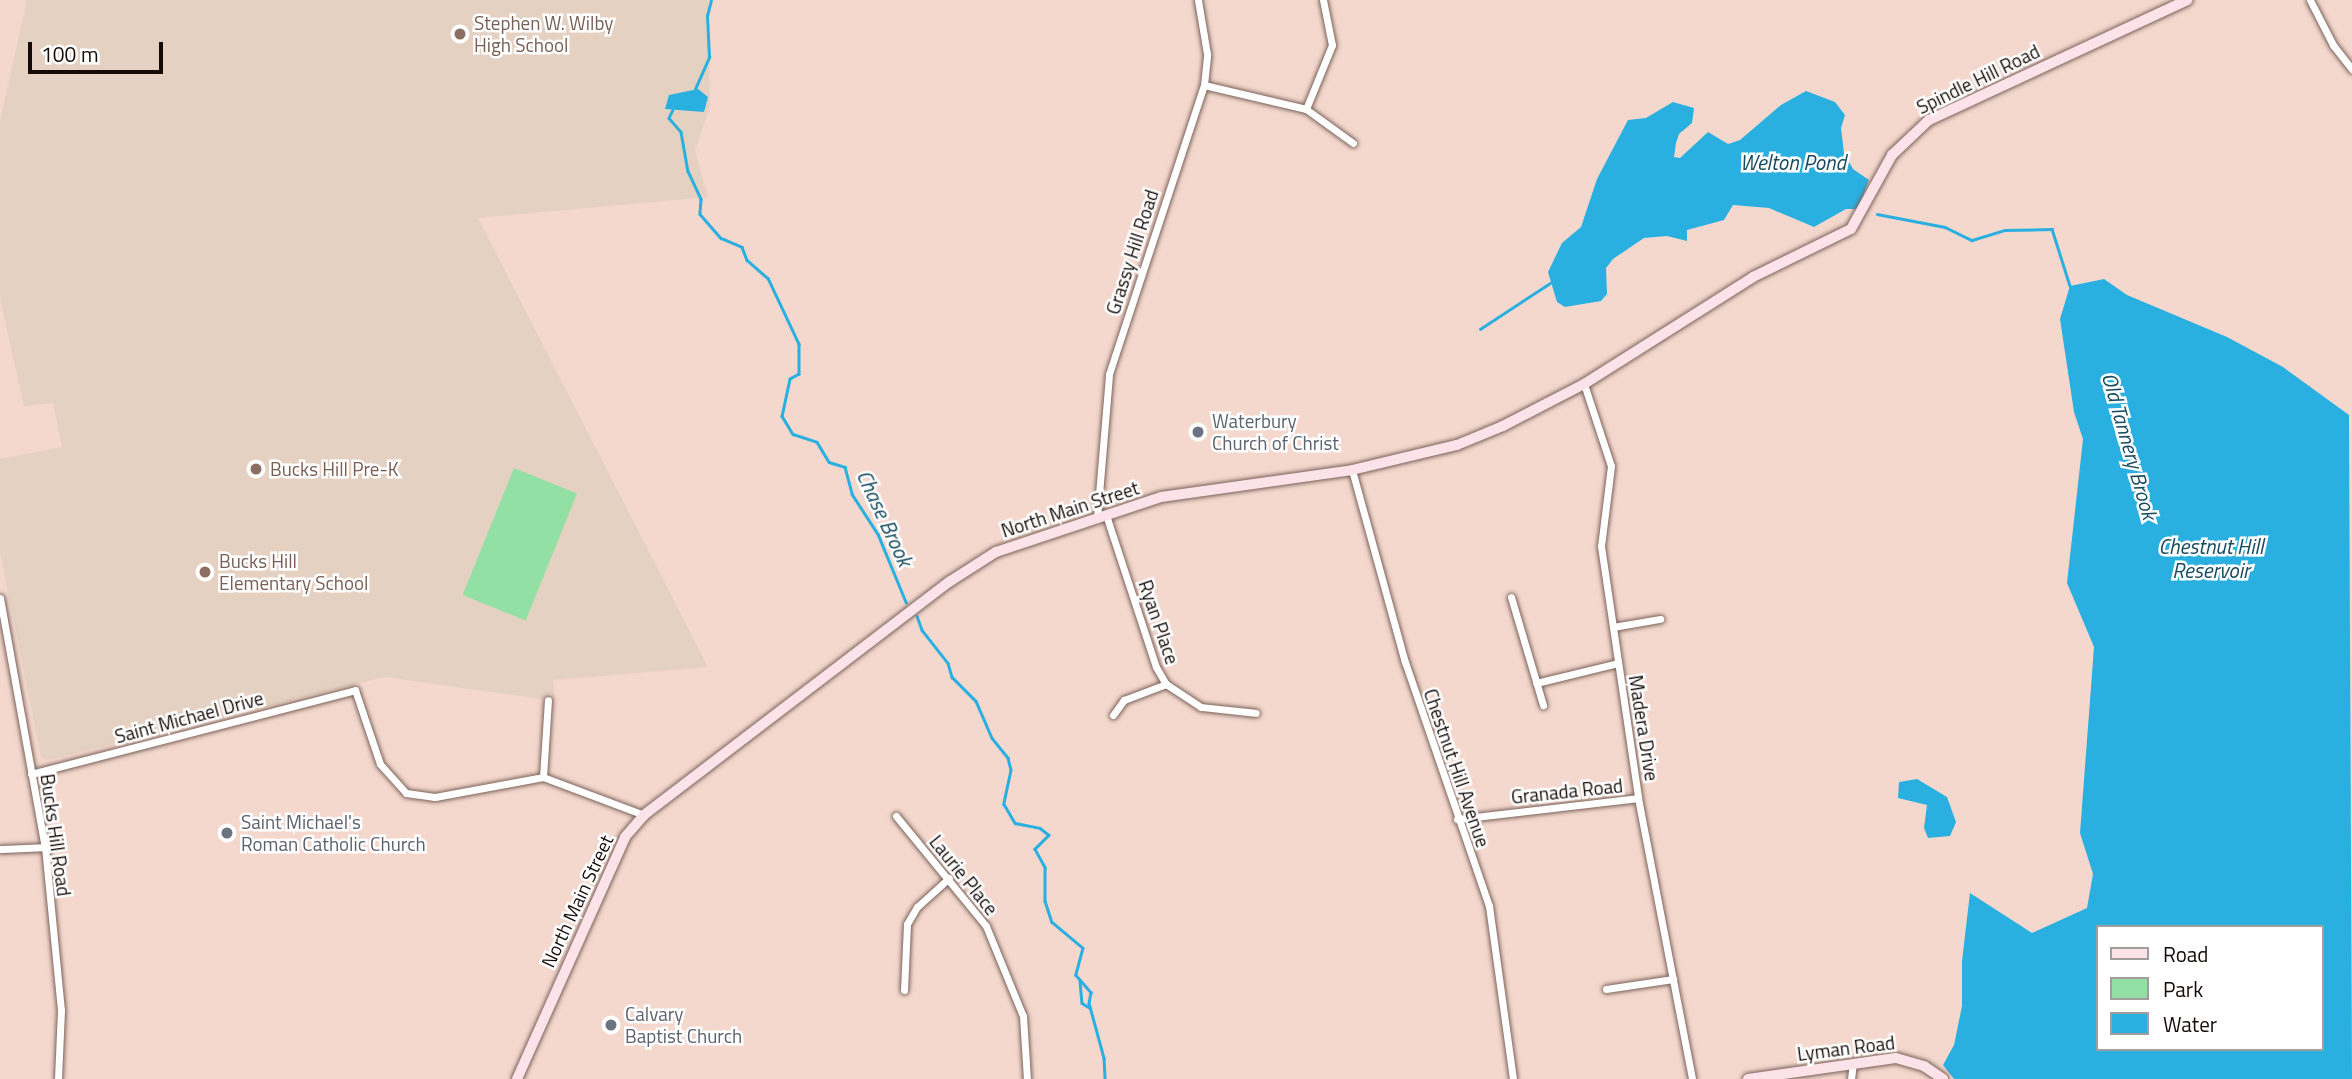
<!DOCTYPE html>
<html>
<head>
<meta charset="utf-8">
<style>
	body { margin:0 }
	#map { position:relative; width:2352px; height:1079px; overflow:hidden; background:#f4d8ce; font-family:"Titillium Web",sans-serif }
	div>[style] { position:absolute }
	.education>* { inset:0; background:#e5d1c2 }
	.green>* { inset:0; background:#93e0a4; transform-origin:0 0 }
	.water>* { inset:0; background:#2ab0e0 }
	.stream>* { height:2.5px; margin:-1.25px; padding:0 1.25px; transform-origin:1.25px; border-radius:1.25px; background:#2ab0e0 }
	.roads { filter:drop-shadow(0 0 2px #7b635a) drop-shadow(0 0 2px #7b635a) }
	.street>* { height:7px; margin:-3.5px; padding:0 3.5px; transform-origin:3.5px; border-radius:3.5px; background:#fff }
	.secondary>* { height:10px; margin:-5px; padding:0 5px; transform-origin:5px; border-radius:5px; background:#fce2e9 }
	.dots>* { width:19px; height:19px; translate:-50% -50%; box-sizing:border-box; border:4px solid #fff; border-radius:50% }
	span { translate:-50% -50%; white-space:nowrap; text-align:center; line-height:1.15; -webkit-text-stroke:5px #fff; paint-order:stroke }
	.education-label { font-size:19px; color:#785e54 }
	.left { translate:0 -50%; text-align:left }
	.street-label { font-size:19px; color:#140b08 }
	.worship-label { font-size:19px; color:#5b616d }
	.water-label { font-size:21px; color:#174b5f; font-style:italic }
	.legend { position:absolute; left:2096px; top:925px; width:228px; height:126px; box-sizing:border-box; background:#fff; border:2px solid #a19d9c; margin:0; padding:9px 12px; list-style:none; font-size:21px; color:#140b08 }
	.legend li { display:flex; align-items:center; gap:14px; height:35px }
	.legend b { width:35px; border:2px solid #a19d9c }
	.scale { position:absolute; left:28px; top:42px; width:135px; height:32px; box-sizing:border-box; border:4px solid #140b08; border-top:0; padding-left:9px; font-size:21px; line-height:24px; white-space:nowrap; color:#140b08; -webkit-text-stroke:5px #fff; paint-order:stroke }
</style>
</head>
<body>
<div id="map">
	<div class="education">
		<div style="clip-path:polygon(27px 0,708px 0,710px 106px,695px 151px,708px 197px,478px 218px,708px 667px,553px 680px,555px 701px,385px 677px,48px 760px,41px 758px,0 552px,0 459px,62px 447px,53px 403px,24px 406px,0 299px,0 120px)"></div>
	</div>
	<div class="green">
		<div style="left:514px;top:468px;width:68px;height:137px;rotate:22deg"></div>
	</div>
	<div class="water">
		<div style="clip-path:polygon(698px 89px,708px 97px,704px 112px,665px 109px,669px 95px)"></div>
		<div style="clip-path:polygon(1806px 91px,1835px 102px,1845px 115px,1841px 128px,1844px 153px,1853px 169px,1869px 180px,1858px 209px,1846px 209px,1814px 227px,1769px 208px,1733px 205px,1724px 220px,1687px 230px,1687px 241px,1667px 236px,1644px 238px,1613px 259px,1606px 268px,1607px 294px,1601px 301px,1565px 307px,1557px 302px,1548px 272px,1562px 243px,1581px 227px,1597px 179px,1628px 120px,1646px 118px,1673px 102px,1694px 108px,1692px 123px,1679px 134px,1676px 143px,1674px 157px,1680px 158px,1708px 132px,1728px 144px,1740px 140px,1781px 105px)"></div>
		<div style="clip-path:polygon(evenodd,2104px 279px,2127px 295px,2227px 337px,2283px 367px,2349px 415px,2352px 1079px,1954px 1079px,1943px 1065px,1954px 1045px,1962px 1006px,1962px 961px,1970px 893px,2032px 933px,2087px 908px,2093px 874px,2080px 833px,2094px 647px,2067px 583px,2083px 439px,2074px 412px,2060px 319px,2070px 286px,2104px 279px,2098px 927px,2322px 927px,2322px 1049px,2098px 1049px,2098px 927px)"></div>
		<div style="clip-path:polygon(1917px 779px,1947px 797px,1956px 822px,1950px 836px,1928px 838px,1924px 828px,1927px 805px,1898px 798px,1899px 782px)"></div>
	</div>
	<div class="stream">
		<div style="left:695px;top:89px;width:35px;rotate:-66deg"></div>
		<div style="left:709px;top:57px;width:41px;rotate:-92.8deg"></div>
		<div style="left:707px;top:16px;width:16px;rotate:-76deg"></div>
		<div style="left:673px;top:110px;width:9px;rotate:117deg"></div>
		<div style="left:669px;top:118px;width:18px;rotate:49deg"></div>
		<div style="left:681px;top:132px;width:40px;rotate:80deg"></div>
		<div style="left:688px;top:171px;width:31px;rotate:65deg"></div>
		<div style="left:701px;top:199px;width:15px;rotate:94deg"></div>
		<div style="left:700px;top:214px;width:32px;rotate:49deg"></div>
		<div style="left:721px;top:238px;width:23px;rotate:23deg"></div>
		<div style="left:742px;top:247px;width:14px;rotate:69deg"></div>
		<div style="left:747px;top:260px;width:28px;rotate:41deg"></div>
		<div style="left:768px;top:278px;width:73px;rotate:64.8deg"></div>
		<div style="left:799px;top:344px;width:30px;rotate:90deg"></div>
		<div style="left:799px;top:374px;width:10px;rotate:151deg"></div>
		<div style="left:790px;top:379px;width:38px;rotate:102deg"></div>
		<div style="left:782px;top:416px;width:21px;rotate:59deg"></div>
		<div style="left:793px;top:434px;width:25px;rotate:18deg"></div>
		<div style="left:817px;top:442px;width:23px;rotate:59deg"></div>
		<div style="left:829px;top:462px;width:17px;rotate:17deg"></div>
		<div style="left:845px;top:467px;width:28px;rotate:75deg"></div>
		<div style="left:852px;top:494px;width:48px;rotate:57deg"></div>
		<div style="left:878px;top:534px;width:74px;rotate:67.6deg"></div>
		<div style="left:1877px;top:214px;width:69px;rotate:10.8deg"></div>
		<div style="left:1945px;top:227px;width:30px;rotate:26deg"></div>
		<div style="left:1972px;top:240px;width:34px;rotate:-17deg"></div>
		<div style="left:2005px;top:230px;width:47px;rotate:-1.2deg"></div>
		<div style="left:2052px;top:229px;width:63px;rotate:72.4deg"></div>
		<div style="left:1480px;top:329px;width:87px;rotate:-33.3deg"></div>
		<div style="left:917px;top:616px;width:15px;rotate:70deg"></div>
		<div style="left:922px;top:630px;width:42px;rotate:51.8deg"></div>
		<div style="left:948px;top:663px;width:15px;rotate:74deg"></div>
		<div style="left:952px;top:677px;width:34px;rotate:45deg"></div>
		<div style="left:976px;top:701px;width:40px;rotate:66.6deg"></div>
		<div style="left:992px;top:738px;width:26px;rotate:51deg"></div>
		<div style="left:1008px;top:758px;width:12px;rotate:76deg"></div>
		<div style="left:1011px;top:770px;width:35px;rotate:102deg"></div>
		<div style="left:1004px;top:804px;width:22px;rotate:60deg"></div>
		<div style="left:1015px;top:823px;width:25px;rotate:11deg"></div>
		<div style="left:1040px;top:828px;width:11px;rotate:38deg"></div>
		<div style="left:1049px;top:835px;width:20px;rotate:135deg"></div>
		<div style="left:1035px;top:849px;width:21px;rotate:61deg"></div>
		<div style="left:1045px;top:867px;width:34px;rotate:90deg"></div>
		<div style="left:1045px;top:901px;width:22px;rotate:72deg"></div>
		<div style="left:1052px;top:922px;width:40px;rotate:40deg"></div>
		<div style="left:1083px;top:948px;width:28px;rotate:105deg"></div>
		<div style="left:1076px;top:975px;width:23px;rotate:49deg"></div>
		<div style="left:1091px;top:992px;width:11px;rotate:100deg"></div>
		<div style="left:1089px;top:1003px;width:57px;rotate:74.7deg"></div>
		<div style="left:1104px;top:1058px;width:21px;rotate:87deg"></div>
		<div style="left:1080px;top:981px;width:22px;rotate:85deg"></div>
		<div style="left:1082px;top:1003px;width:9px;rotate:32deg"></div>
	</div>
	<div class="roads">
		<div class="street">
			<div style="left:2310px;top:0;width:51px;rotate:62.9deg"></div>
			<div style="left:2333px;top:45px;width:31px;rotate:52deg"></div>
			<div style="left:1204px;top:85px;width:105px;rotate:13.2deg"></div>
			<div style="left:1306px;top:109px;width:58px;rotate:35.9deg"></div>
			<div style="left:1306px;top:109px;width:69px;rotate:-67.9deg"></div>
			<div style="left:1332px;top:45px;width:46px;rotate:-101.3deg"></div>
			<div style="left:1584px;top:384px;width:86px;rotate:71.8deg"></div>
			<div style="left:1611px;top:466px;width:81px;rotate:97.1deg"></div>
			<div style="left:1601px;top:546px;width:255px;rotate:81.6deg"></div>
			<div style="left:1638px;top:798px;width:286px;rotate:79.1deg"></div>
			<div style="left:1352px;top:470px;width:199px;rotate:74.6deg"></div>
			<div style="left:1405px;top:662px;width:258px;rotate:71deg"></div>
			<div style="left:1489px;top:906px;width:175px;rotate:82.1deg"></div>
			<div style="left:1106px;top:515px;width:160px;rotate:71.8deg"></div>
			<div style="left:1156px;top:667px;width:20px;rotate:60deg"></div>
			<div style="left:1166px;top:684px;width:42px;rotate:33.3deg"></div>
			<div style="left:1201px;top:707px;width:55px;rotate:6.2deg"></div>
			<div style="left:1097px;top:518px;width:144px;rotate:-85.2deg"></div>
			<div style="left:1109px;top:374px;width:304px;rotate:-71.8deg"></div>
			<div style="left:1204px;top:85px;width:31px;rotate:-84deg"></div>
			<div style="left:1207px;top:54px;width:55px;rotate:-99.5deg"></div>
			<div style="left:1511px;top:597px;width:113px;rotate:73.5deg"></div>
			<div style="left:0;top:598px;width:253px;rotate:79.8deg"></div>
			<div style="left:45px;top:847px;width:164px;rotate:84.4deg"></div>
			<div style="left:61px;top:1010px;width:69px;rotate:92.5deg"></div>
			<div style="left:1613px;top:627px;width:48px;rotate:-9.7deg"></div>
			<div style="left:1536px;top:683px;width:84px;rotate:-13.7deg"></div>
			<div style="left:1113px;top:715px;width:19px;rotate:-54deg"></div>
			<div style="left:1124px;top:700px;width:45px;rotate:-20.9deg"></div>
			<div style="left:31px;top:774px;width:335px;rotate:-14.5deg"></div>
			<div style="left:355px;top:690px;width:78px;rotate:71.3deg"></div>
			<div style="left:380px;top:764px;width:39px;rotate:48deg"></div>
			<div style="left:406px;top:793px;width:29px;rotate:8deg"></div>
			<div style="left:435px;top:797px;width:110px;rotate:-10.5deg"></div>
			<div style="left:543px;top:777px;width:108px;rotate:20.6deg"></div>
			<div style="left:543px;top:777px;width:77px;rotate:-86.3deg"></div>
			<div style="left:896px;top:816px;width:142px;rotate:50.7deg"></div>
			<div style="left:986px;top:926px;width:97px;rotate:67.7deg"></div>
			<div style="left:1023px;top:1016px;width:63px;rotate:86.4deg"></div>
			<div style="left:1457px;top:819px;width:182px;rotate:-6.6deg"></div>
			<div style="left:0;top:849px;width:45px;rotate:-2.5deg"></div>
			<div style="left:1606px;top:989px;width:68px;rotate:-8.5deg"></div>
			<div style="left:904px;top:990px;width:66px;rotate:-87.4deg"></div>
			<div style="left:907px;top:924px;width:20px;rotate:-60deg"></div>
			<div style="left:917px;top:907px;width:43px;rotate:-42.2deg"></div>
			<div style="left:1851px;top:1079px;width:16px;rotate:-83deg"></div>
		</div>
		<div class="secondary">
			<div style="left:517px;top:1079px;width:265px;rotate:-65.9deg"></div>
			<div style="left:625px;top:837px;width:29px;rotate:-49deg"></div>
			<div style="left:644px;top:815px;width:384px;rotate:-37.4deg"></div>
			<div style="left:949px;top:582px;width:56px;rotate:-32.6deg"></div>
			<div style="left:996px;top:552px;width:174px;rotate:-18.4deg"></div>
			<div style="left:1161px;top:497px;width:193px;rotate:-8deg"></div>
			<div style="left:1352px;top:470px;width:108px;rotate:-13.4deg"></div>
			<div style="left:1457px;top:445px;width:50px;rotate:-22.4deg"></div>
			<div style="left:1503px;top:426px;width:91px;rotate:-27.4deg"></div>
			<div style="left:1584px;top:384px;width:200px;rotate:-32.3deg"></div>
			<div style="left:1753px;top:277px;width:109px;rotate:-26.1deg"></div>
			<div style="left:1851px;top:229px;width:85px;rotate:-61deg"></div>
			<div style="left:1892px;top:155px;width:51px;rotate:-43.4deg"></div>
			<div style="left:1929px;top:120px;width:285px;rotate:-24.9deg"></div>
			<div style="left:1748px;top:1079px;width:149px;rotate:-8.1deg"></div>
			<div style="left:1896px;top:1058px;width:29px;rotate:16deg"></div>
			<div style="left:1924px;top:1066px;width:23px;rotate:34deg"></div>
		</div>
	</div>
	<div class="dots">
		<div style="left:460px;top:34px;background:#8d6e63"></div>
		<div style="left:1198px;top:432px;background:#6b7280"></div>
		<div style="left:256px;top:469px;background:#8d6e63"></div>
		<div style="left:205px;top:572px;background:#8d6e63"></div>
		<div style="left:227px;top:833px;background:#6b7280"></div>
		<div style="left:611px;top:1025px;background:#6b7280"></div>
	</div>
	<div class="education-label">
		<span class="left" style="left:474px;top:34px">Stephen W. Wilby<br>High School</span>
		<span class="left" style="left:270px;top:469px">Bucks Hill Pre-K</span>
		<span class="left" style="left:219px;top:572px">Bucks Hill<br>Elementary School</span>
	</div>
	<div class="street-label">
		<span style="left:1978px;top:79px;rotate:-26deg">Spindle Hill Road</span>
		<span style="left:1132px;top:252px;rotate:-72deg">Grassy Hill Road</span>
		<span style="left:1070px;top:509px;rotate:-18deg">North Main Street</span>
		<span style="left:1159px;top:622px;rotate:71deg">Ryan Place</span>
		<span style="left:189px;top:717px;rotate:-15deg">Saint Michael Drive</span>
		<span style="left:1644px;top:728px;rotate:81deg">Madera Drive</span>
		<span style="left:1457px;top:768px;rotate:71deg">Chestnut Hill Avenue</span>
		<span style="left:1567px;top:791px;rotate:-6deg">Granada Road</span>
		<span style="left:56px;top:835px;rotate:82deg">Bucks Hill Road</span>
		<span style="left:964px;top:875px;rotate:51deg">Laurie Place</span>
		<span style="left:577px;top:901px;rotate:-65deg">North Main Street</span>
		<span style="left:1846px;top:1048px;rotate:-7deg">Lyman Road</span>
	</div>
	<div class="worship-label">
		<span class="left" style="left:1212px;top:432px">Waterbury<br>Church of Christ</span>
		<span class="left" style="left:241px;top:833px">Saint Michael's<br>Roman Catholic Church</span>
		<span class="left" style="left:625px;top:1025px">Calvary<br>Baptist Church</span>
	</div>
	<div class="water-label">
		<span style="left:1793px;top:162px">Welton Pond</span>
		<span style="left:2130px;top:446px;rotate:74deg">Old Tannery Brook</span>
		<span style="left:885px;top:518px;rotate:65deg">Chase Brook</span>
		<span style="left:2211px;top:558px">Chestnut Hill<br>Reservoir</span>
	</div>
	<ul class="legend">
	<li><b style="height:9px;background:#fce2e9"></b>Road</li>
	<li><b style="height:19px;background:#93e0a4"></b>Park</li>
	<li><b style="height:19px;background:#2ab0e0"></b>Water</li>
	</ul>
	<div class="scale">100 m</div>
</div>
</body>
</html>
